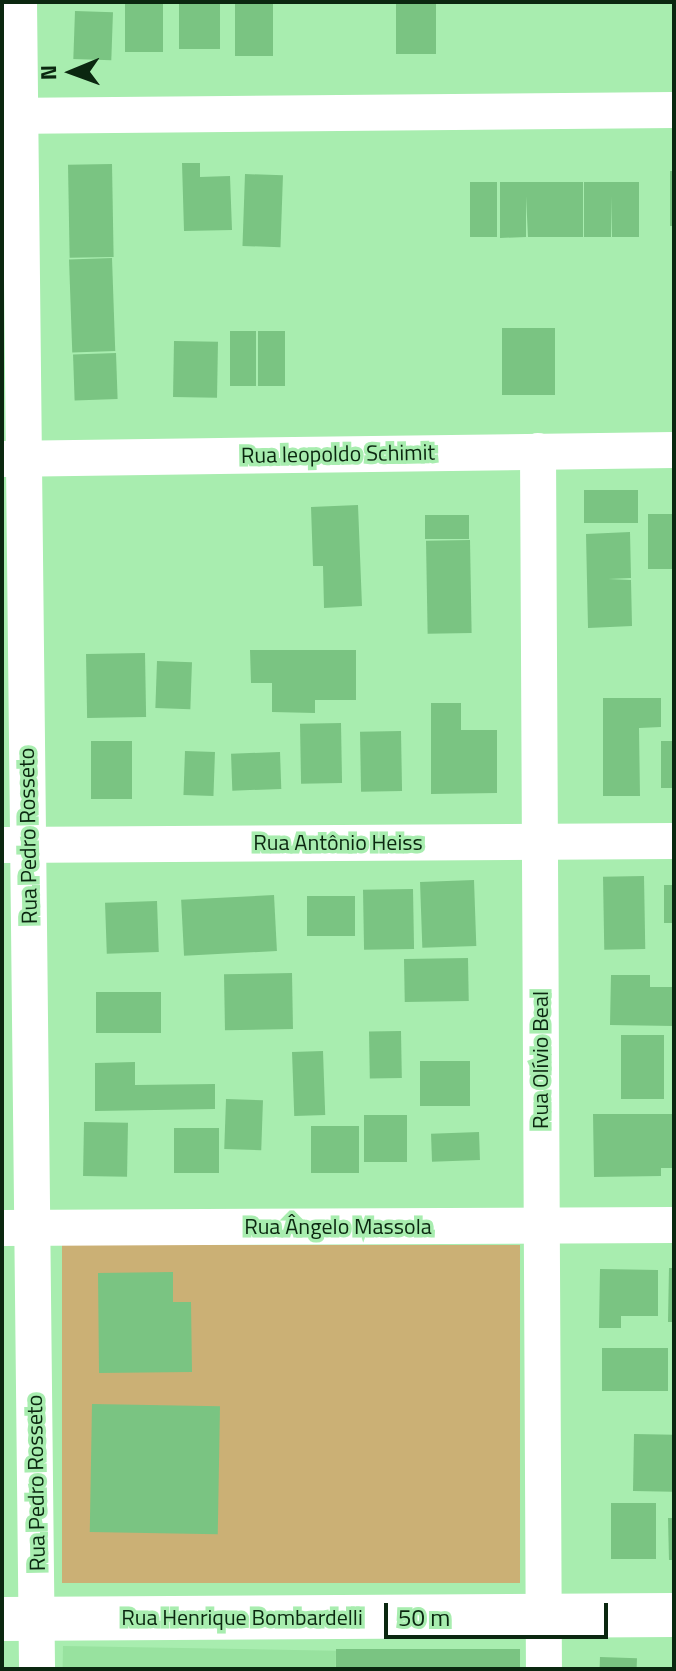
<!DOCTYPE html>
<html>
<head>
<meta charset="utf-8">
<style>
	body { margin:0 }
	#map { position:relative; width:676px; height:1671px; overflow:hidden; background:#a8edaf; font-family:"Titillium Web",sans-serif }
	div>[style] { position:absolute }
	.built>* { inset:0; background:#98e29f; transform-origin:0 0 }
	.green>* { inset:0; background:#cbb075; transform-origin:0 0 }
	.building>* { inset:0; background:#7ac482; transform-origin:0 0 }
	.minor>* { height:36px; margin:-18px; padding:0 18px; transform-origin:18px; border-radius:18px; background:#fff }
	.tertiary>* { height:44px; margin:-22px; padding:0 22px; transform-origin:22px; border-radius:22px; background:#fff }
	span { translate:-50% -50%; white-space:nowrap; text-align:center; line-height:1.15; -webkit-text-stroke:7px #a8edaf; paint-order:stroke }
	.street-label { font-size:22px; color:#0b2710 }
	.frame { position:absolute; inset:0; border:4px solid #0b2710; pointer-events:none }
	.north { position:absolute; left:32px; top:32px; width:80px; height:80px; -webkit-text-stroke:6px #a8edaf; paint-order:stroke; rotate:269deg; font-size:22px; font-weight:700; line-height:32px; text-align:center; color:#0b2710 }
	.north::after { content:''; display:block; margin:auto; width:28px; height:36px; background:#0b2710; clip-path:polygon(50% 0,100% 100%,50% 72%,0 100%) }
	.scale { position:absolute; left:384px; top:1603px; width:224px; height:36px; box-sizing:border-box; border:4px solid #0b2710; border-top:0; padding-left:10px; font-size:24px; line-height:28px; white-space:nowrap; color:#0b2710; -webkit-text-stroke:6px #a8edaf; paint-order:stroke }
</style>
</head>
<body>
<div id="map">
	<div class="built">
		<div style="left:63px;top:1646px;width:273px;height:23px;rotate:1deg"></div>
	</div>
	<div class="green">
		<div style="left:520px;top:1245px;width:338px;height:458px;rotate:90deg"></div>
	</div>
	<div class="building">
		<div style="left:125px;top:2px;width:38px;height:50px"></div>
		<div style="left:179px;top:2px;width:41px;height:47px"></div>
		<div style="left:235px;top:2px;width:38px;height:54px"></div>
		<div style="left:396px;top:2px;width:40px;height:52px"></div>
		<div style="left:75px;top:11px;width:38px;height:48px;rotate:2deg"></div>
		<div style="clip-path:polygon(182px 163px,200px 163px,200px 177px,230px 176px,232px 230px,184px 231px)"></div>
		<div style="left:112px;top:164px;width:93px;height:44px;rotate:89deg"></div>
		<div style="left:670px;top:171px;width:4px;height:55px"></div>
		<div style="left:245px;top:174px;width:38px;height:72px;rotate:2deg"></div>
		<div style="left:470px;top:182px;width:27px;height:55px"></div>
		<div style="clip-path:polygon(500px 182px,583px 182px,583px 237px,528px 237px,526px 196px,526px 237px,500px 238px)"></div>
		<div style="clip-path:polygon(584px 182px,639px 182px,639px 237px,612px 237px,611px 196px,611px 237px,584px 237px)"></div>
		<div style="left:112px;top:258px;width:93px;height:43px;rotate:88deg"></div>
		<div style="left:502px;top:328px;width:53px;height:67px"></div>
		<div style="left:230px;top:331px;width:26px;height:55px"></div>
		<div style="left:258px;top:331px;width:27px;height:55px"></div>
		<div style="left:174px;top:341px;width:44px;height:56px;rotate:1deg"></div>
		<div style="left:116px;top:353px;width:46px;height:43px;rotate:88deg"></div>
		<div style="left:584px;top:490px;width:54px;height:33px"></div>
		<div style="clip-path:polygon(358px 505px,362px 606px,324px 608px,323px 566px,313px 566px,311px 507px)"></div>
		<div style="left:648px;top:514px;width:26px;height:55px"></div>
		<div style="left:469px;top:515px;width:24px;height:44px;rotate:90deg"></div>
		<div style="clip-path:polygon(630px 532px,631px 578px,608px 579px,631px 580px,632px 626px,588px 628px,586px 534px)"></div>
		<div style="left:470px;top:540px;width:93px;height:44px;rotate:89deg"></div>
		<div style="clip-path:polygon(250px 650px,356px 650px,356px 700px,315px 700px,315px 713px,272px 712px,272px 683px,251px 683px)"></div>
		<div style="left:145px;top:653px;width:64px;height:59px;rotate:89deg"></div>
		<div style="left:157px;top:661px;width:35px;height:47px;rotate:2deg"></div>
		<div style="clip-path:polygon(603px 698px,661px 698px,661px 727px,639px 728px,640px 796px,603px 796px)"></div>
		<div style="clip-path:polygon(431px 703px,461px 703px,461px 730px,497px 730px,497px 793px,431px 794px)"></div>
		<div style="left:341px;top:723px;width:60px;height:41px;rotate:89deg"></div>
		<div style="left:401px;top:731px;width:60px;height:41px;rotate:89deg"></div>
		<div style="left:91px;top:741px;width:41px;height:58px"></div>
		<div style="left:661px;top:741px;width:13px;height:47px"></div>
		<div style="left:185px;top:751px;width:30px;height:44px;rotate:2deg"></div>
		<div style="left:280px;top:752px;width:37px;height:49px;rotate:88deg"></div>
		<div style="left:644px;top:876px;width:73px;height:41px;rotate:89deg"></div>
		<div style="left:474px;top:880px;width:66px;height:54px;rotate:88deg"></div>
		<div style="left:664px;top:885px;width:10px;height:38px"></div>
		<div style="left:413px;top:889px;width:60px;height:50px;rotate:89deg"></div>
		<div style="left:274px;top:895px;width:56px;height:93px;rotate:87deg"></div>
		<div style="left:307px;top:896px;width:48px;height:40px"></div>
		<div style="left:157px;top:901px;width:51px;height:52px;rotate:88deg"></div>
		<div style="left:468px;top:958px;width:43px;height:64px;rotate:89deg"></div>
		<div style="left:292px;top:973px;width:56px;height:68px;rotate:89deg"></div>
		<div style="clip-path:polygon(611px 975px,650px 975px,650px 987px,674px 987px,674px 1026px,610px 1025px)"></div>
		<div style="left:96px;top:992px;width:65px;height:41px"></div>
		<div style="left:401px;top:1031px;width:47px;height:32px;rotate:89deg"></div>
		<div style="left:621px;top:1035px;width:43px;height:64px"></div>
		<div style="left:323px;top:1051px;width:64px;height:31px;rotate:88deg"></div>
		<div style="left:420px;top:1061px;width:50px;height:45px"></div>
		<div style="clip-path:polygon(135px 1062px,135px 1085px,215px 1084px,215px 1109px,95px 1111px,95px 1063px)"></div>
		<div style="left:226px;top:1099px;width:37px;height:50px;rotate:2deg"></div>
		<div style="clip-path:polygon(593px 1114px,674px 1114px,674px 1168px,661px 1168px,661px 1176px,594px 1177px)"></div>
		<div style="left:364px;top:1115px;width:43px;height:47px"></div>
		<div style="left:84px;top:1122px;width:44px;height:54px;rotate:1deg"></div>
		<div style="left:311px;top:1126px;width:48px;height:47px"></div>
		<div style="left:174px;top:1128px;width:45px;height:45px"></div>
		<div style="left:479px;top:1132px;width:28px;height:48px;rotate:88deg"></div>
		<div style="clip-path:polygon(669px 1268px,674px 1268px,674px 1322px,668px 1322px)"></div>
		<div style="clip-path:polygon(600px 1269px,658px 1270px,658px 1316px,621px 1316px,621px 1328px,599px 1328px)"></div>
		<div style="clip-path:polygon(173px 1272px,173px 1302px,191px 1302px,192px 1372px,99px 1373px,98px 1273px)"></div>
		<div style="left:602px;top:1348px;width:66px;height:43px"></div>
		<div style="left:92px;top:1404px;width:128px;height:128px;rotate:1deg"></div>
		<div style="left:634px;top:1434px;width:40px;height:57px;rotate:1deg"></div>
		<div style="left:611px;top:1503px;width:45px;height:56px"></div>
		<div style="clip-path:polygon(668px 1518px,674px 1518px,674px 1560px,669px 1560px)"></div>
		<div style="left:336px;top:1649px;width:184px;height:20px"></div>
		<div style="left:600px;top:1657px;width:37px;height:12px;rotate:2deg"></div>
	</div>
	<div class="minor">
		<div style="left:19px;top:2px;width:1667px;rotate:89.38deg"></div>
		<div style="left:2px;top:116px;width:672px;rotate:-0.51deg"></div>
		<div style="left:538px;top:451px;width:1218px;rotate:89.72deg"></div>
		<div style="left:2px;top:459px;width:672px;rotate:-0.77deg"></div>
		<div style="left:2px;top:845px;width:672px;rotate:-0.34deg"></div>
		<div style="left:2px;top:1228px;width:672px;rotate:-0.26deg"></div>
	</div>
	<div class="tertiary">
		<div style="left:2px;top:1619px;width:672px;rotate:-0.34deg"></div>
	</div>
	<div class="street-label">
		<span style="left:338px;top:454px;rotate:-1deg">Rua leopoldo Schimit</span>
		<span style="left:28px;top:836px;rotate:-91deg">Rua Pedro Rosseto</span>
		<span style="left:338px;top:843px">Rua Antônio Heiss</span>
		<span style="left:541px;top:1060px;rotate:-90deg">Rua Olívio Beal</span>
		<span style="left:338px;top:1227px">Rua Ângelo Massola</span>
		<span style="left:36px;top:1483px;rotate:-91deg">Rua Pedro Rosseto</span>
		<span style="left:242px;top:1618px">Rua Henrique Bombardelli</span>
	</div>
	<div class="frame"></div>
	<div class="north">N</div>
	<div class="scale">50 m</div>
</div>
</body>
</html>
